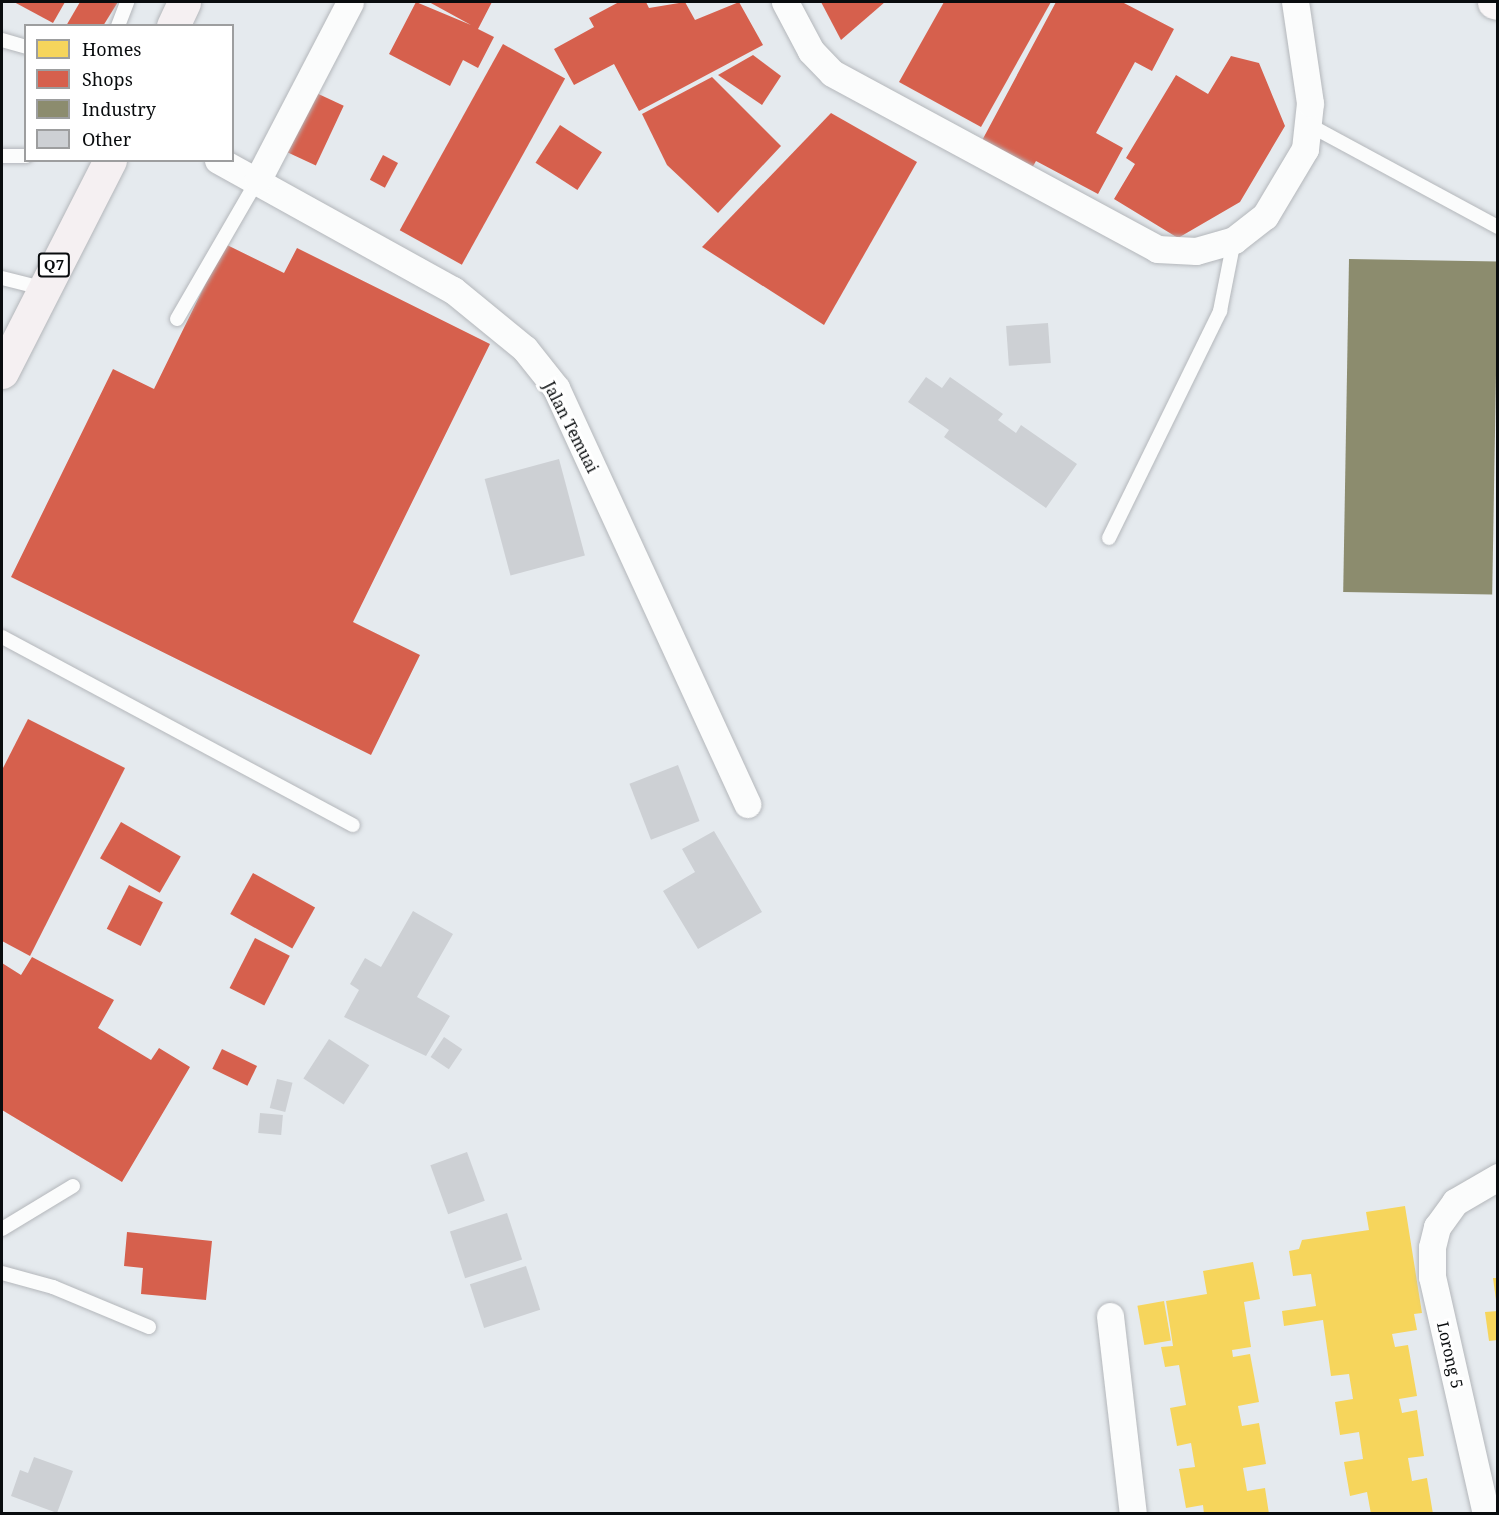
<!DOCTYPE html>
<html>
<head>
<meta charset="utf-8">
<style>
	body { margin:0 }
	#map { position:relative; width:1499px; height:1515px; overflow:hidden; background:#e5eaee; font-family:"Noto Serif",serif }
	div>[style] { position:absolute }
	.homes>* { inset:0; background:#f6d55c; transform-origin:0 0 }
	.shops>* { inset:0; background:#d6604d; transform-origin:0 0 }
	.industry>* { inset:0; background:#8c8c6e; transform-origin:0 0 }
	.building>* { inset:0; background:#cdd0d4; transform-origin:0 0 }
	.roads { filter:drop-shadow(0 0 2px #b4b7bb) drop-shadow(0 0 2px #b4b7bb) }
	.lane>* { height:14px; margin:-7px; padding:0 7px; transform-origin:7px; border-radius:7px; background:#fbfcfc }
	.street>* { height:27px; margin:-13.5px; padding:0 13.5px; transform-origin:13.5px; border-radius:13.5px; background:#fbfcfc }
	.secondary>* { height:33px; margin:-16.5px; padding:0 16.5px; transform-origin:16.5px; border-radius:16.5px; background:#f9f6f7 }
	.primary>* { height:33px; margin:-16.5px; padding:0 16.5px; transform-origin:16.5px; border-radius:16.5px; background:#f5f0f2 }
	span { translate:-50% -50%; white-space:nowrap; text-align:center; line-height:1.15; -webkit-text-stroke:6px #fff; paint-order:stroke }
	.shield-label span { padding:2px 4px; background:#fff; border:2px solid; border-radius:4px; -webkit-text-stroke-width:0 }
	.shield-label { font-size:15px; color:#090c0e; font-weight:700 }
	.street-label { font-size:16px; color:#090c0e }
	.frame { position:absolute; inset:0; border:3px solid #090c0e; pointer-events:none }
	.legend { position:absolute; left:24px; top:24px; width:210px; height:138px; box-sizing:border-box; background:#fff; border:2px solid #9d9e9f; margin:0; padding:8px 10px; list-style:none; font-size:18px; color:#090c0e }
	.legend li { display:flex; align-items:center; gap:12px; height:30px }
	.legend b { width:30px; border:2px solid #9d9e9f }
</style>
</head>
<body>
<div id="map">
	<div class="homes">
		<div style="clip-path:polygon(1405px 1206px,1422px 1313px,1414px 1314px,1417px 1330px,1392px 1334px,1395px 1347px,1408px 1345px,1417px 1396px,1399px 1399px,1402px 1413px,1417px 1410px,1424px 1456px,1408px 1458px,1412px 1481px,1427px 1478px,1433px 1514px,1371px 1514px,1367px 1492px,1350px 1496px,1344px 1462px,1363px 1459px,1359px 1432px,1340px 1435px,1335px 1402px,1353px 1399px,1349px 1374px,1331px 1376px,1323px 1320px,1284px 1326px,1282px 1311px,1316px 1306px,1311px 1274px,1293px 1276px,1289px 1251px,1299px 1249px,1302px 1240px,1369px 1230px,1366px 1212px)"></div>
		<div style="clip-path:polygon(1253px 1262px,1260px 1299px,1244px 1302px,1251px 1347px,1232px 1350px,1233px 1357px,1250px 1354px,1259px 1402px,1238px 1406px,1242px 1426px,1259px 1423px,1266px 1464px,1243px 1468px,1247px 1491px,1265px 1488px,1269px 1514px,1204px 1514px,1203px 1505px,1186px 1508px,1179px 1469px,1195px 1467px,1191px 1443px,1177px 1446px,1170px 1408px,1186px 1405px,1179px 1365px,1165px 1367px,1161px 1347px,1173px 1346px,1166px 1301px,1207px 1294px,1203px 1271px)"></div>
		<div style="clip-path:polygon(1493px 1278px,1498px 1278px,1498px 1300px,1496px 1300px)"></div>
		<div style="left:1164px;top:1301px;width:40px;height:27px;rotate:80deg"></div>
		<div style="clip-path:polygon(1498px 1311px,1498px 1340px,1489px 1341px,1485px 1312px)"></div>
	</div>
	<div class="shops">
		<div style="clip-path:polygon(14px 2px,65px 2px,53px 23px)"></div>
		<div style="clip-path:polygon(80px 2px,118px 2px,103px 26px,66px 26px)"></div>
		<div style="clip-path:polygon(416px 2px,471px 25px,429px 2px,492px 2px,478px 29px,494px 37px,478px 68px,463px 60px,450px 86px,389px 54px)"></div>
		<div style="clip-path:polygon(619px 2px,646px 2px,649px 8px,685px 2px,695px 20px,739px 2px,763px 45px,639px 111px,614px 64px,574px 85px,554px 49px,594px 27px,589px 18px)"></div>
		<div style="clip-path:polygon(821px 2px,885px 2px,841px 40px)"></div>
		<div style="clip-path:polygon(944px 2px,1051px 2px,981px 127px,899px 82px)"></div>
		<div style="clip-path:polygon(1056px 2px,1122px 2px,1174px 29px,1152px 71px,1135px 62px,1096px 133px,1123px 148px,1098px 194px,1036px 161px,1028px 175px,978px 148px)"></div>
		<div style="left:503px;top:44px;width:71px;height:213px;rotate:29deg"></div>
		<div style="clip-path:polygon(753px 55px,781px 76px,762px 105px,718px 75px)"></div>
		<div style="clip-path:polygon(1231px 56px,1259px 63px,1285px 126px,1240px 202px,1178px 238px,1114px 199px,1135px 164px,1126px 158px,1176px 75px,1208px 94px)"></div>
		<div style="clip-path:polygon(712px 77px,781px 146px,718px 213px,667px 165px,642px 114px)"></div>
		<div style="left:312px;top:91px;width:35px;height:66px;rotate:25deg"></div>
		<div style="clip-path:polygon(831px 113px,917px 162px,824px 325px,702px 247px)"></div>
		<div style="left:560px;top:125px;width:50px;height:45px;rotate:33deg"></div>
		<div style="left:383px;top:155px;width:17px;height:28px;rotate:28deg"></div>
		<div style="clip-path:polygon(225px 244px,284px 273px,297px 248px,490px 344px,353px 622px,420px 655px,371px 755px,11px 577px,113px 369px,154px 389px)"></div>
		<div style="clip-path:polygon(28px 719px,125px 768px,30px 956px,2px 941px,2px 770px)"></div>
		<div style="left:121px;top:822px;width:69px;height:42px;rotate:30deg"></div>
		<div style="left:253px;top:873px;width:71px;height:47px;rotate:29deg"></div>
		<div style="left:129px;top:885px;width:38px;height:49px;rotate:27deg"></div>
		<div style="left:255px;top:938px;width:39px;height:56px;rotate:27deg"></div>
		<div style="clip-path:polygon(32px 957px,114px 1000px,98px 1028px,151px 1060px,159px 1048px,190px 1067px,122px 1182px,2px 1110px,2px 963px,21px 975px)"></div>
		<div style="left:222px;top:1049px;width:39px;height:22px;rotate:26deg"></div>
		<div style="clip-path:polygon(127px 1232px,212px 1241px,206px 1300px,141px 1294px,143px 1268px,124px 1266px)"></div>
	</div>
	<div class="industry">
		<div style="left:1349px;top:259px;width:149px;height:333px;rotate:1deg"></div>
	</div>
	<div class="building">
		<div style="left:1048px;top:323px;width:40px;height:42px;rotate:86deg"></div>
		<div style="clip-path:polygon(926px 377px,942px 388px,950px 377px,1003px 414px,998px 420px,1016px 433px,1021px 425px,1077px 464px,1046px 508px,944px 437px,949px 430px,908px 402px)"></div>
		<div style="left:559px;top:459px;width:100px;height:77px;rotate:75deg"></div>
		<div style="left:678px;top:765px;width:60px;height:52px;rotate:69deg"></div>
		<div style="clip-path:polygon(714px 831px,762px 912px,698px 949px,663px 891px,695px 872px,682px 849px)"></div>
		<div style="clip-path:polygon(413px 911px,453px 934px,417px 997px,450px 1016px,426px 1056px,344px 1017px,359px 990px,350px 984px,365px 958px,381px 967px)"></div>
		<div style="left:444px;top:1037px;width:22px;height:24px;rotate:34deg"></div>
		<div style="left:329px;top:1039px;width:48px;height:47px;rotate:33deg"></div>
		<div style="left:277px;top:1079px;width:16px;height:30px;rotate:14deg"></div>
		<div style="left:260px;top:1113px;width:23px;height:20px;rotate:5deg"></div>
		<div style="left:467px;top:1152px;width:52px;height:39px;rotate:70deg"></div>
		<div style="left:507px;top:1213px;width:49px;height:60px;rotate:72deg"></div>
		<div style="left:526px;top:1266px;width:46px;height:59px;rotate:72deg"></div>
		<div style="clip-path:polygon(34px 1457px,73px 1471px,57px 1513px,11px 1496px,20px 1470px,28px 1473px)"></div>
	</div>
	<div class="roads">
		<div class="lane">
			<div style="left:118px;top:26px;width:26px;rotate:-69deg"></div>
			<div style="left:2px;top:40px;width:25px;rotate:16deg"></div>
			<div style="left:1311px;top:126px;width:213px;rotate:28.4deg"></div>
			<div style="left:2px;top:156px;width:24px"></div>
			<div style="left:2px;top:278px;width:41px;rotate:14deg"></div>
			<div style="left:177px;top:319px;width:162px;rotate:-59.9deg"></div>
			<div style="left:1109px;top:538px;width:253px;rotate:-63.9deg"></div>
			<div style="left:1220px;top:311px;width:72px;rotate:-78.8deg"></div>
			<div style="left:2px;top:637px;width:398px;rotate:28.2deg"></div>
			<div style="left:2px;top:1229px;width:83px;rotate:-31.2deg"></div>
			<div style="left:2px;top:1273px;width:53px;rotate:15.4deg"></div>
			<div style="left:53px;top:1287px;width:104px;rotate:22.6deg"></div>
		</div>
		<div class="street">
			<div style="left:785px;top:2px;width:55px;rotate:62deg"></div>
			<div style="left:811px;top:51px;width:30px;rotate:46deg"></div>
			<div style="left:832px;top:73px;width:370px;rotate:28.4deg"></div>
			<div style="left:1157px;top:249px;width:39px;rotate:3deg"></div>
			<div style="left:1196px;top:251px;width:40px;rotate:-16deg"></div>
			<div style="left:1234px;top:240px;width:39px;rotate:-38deg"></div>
			<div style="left:1265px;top:216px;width:78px;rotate:-59.2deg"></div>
			<div style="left:1305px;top:149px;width:46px;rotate:-83.8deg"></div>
			<div style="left:1310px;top:103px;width:102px;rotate:-98.4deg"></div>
			<div style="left:218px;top:160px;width:269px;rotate:29deg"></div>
			<div style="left:453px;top:290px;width:93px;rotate:39.3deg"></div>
			<div style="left:525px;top:349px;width:50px;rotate:51.5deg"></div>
			<div style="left:556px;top:388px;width:458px;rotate:65.3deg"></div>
			<div style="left:258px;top:179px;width:199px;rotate:-62.5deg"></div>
			<div style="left:1110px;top:1316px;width:199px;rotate:83.4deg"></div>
			<div style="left:1486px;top:1514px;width:243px;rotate:-102.8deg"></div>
			<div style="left:1432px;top:1277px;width:30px;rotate:-90deg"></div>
			<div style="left:1432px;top:1247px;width:21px;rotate:-76deg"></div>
			<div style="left:1437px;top:1227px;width:31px;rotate:-54deg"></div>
			<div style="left:1455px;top:1202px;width:50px;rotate:-30.2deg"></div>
		</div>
		<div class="secondary">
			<div style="left:1494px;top:2px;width:4px;rotate:14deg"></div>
		</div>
		<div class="primary">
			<div style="left:173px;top:26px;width:26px;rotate:-65deg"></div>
			<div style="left:2px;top:372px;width:238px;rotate:-63deg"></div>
		</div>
	</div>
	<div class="shield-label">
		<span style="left:54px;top:265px">Q7</span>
	</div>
	<div class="street-label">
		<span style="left:571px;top:427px;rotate:63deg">Jalan Temuai</span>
		<span style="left:1450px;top:1355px;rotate:77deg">Lorong 5</span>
	</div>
	<div class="frame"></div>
	<ul class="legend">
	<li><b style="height:16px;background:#f6d55c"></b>Homes</li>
	<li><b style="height:16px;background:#d6604d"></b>Shops</li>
	<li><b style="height:16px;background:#8c8c6e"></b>Industry</li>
	<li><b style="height:16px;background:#cdd0d4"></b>Other</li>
	</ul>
</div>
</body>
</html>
